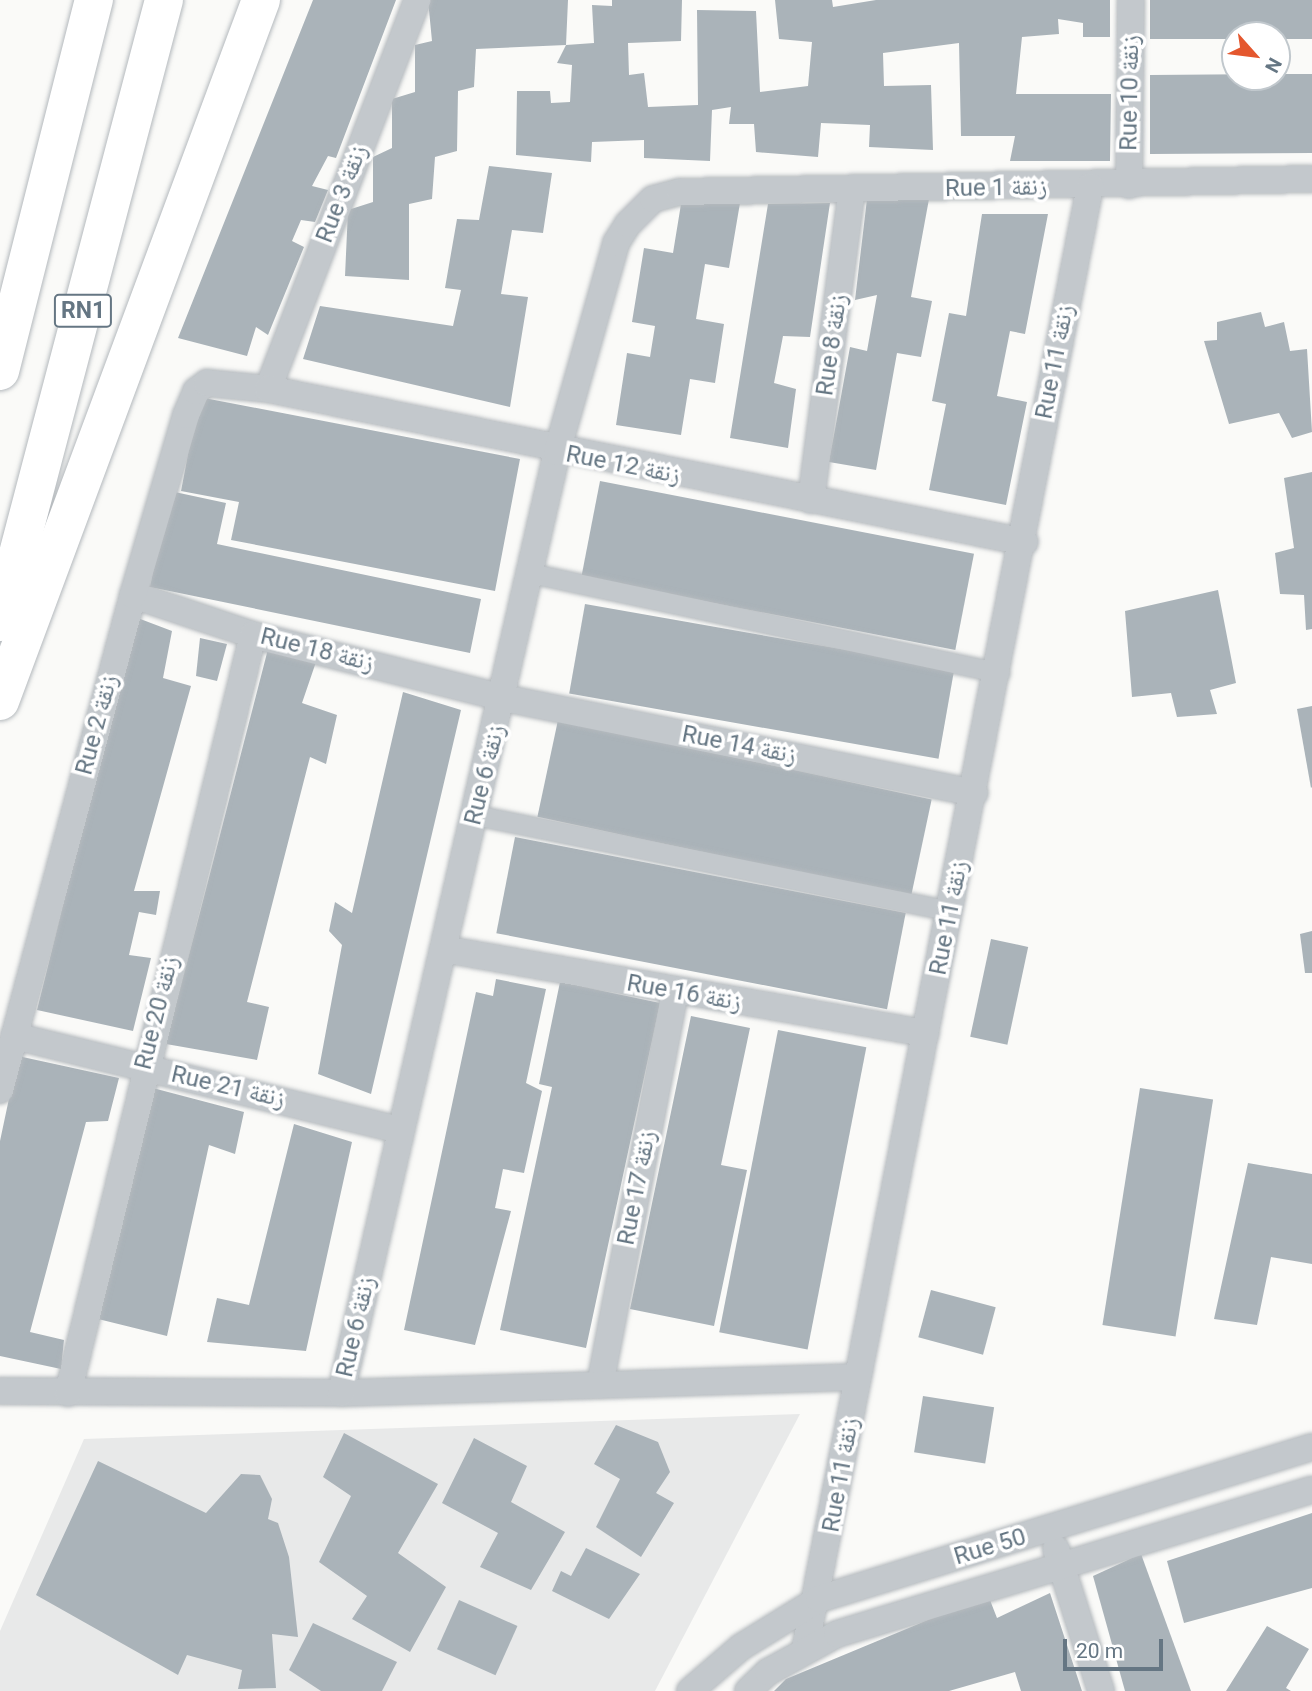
<!DOCTYPE html>
<html>
<head>
<meta charset="utf-8">
<style>
	body { margin:0 }
	#map { position:relative; width:1312px; height:1691px; overflow:hidden; background:#fafaf8; font-family:Roboto,"Noto Naskh Arabic",sans-serif }
	div>[style] { position:absolute }
	.built>* { inset:0; background:#e8e9e9 }
	.building>* { inset:0; background:#aab3b9; transform-origin:0 0 }
	.roads { filter:drop-shadow(0 0 2px #b4b9bd) drop-shadow(0 0 2px #b4b9bd) }
	.pedestrian>* { height:19px; margin:-9.5px; padding:0 9.5px; transform-origin:9.5px; border-radius:9.5px; background:#c3c8cc }
	.minor>* { height:26px; margin:-13px; padding:0 13px; transform-origin:13px; border-radius:13px; background:#c3c8cc }
	.trunk>* { height:38px; margin:-19px; padding:0 19px; transform-origin:19px; border-radius:19px; background:#fff }
	span { translate:-50% -50%; white-space:nowrap; text-align:center; line-height:1.15; -webkit-text-stroke:7px #fff; paint-order:stroke }
	.shield-label span { padding:2px 5px; background:#fff; border:2px solid; border-radius:5px; -webkit-text-stroke-width:0 }
	.shield-label { font-size:23px; color:#657683; font-weight:700 }
	.street-label { font-size:24px; color:#657683 }
	.north { position:absolute; left:1221px; top:21px; width:70px; height:70px; box-sizing:border-box; background:#fff; border:2px solid #c1c8cd; border-radius:50%; rotate:118deg; font-size:19px; font-weight:700; line-height:28px; text-align:center; color:#657683 }
	.north::after { content:''; display:block; margin:auto; width:24px; height:32px; background:#e4572e; clip-path:polygon(50% 0,100% 100%,50% 72%,0 100%) }
	.scale { position:absolute; left:1063px; top:1639px; width:100px; height:32px; box-sizing:border-box; border:4px solid #657683; border-top:0; padding-left:9px; font-size:21px; line-height:24px; white-space:nowrap; color:#657683; -webkit-text-stroke:5px #fff; paint-order:stroke }
</style>
</head>
<body>
<div id="map">
	<div class="built">
		<div style="clip-path:polygon(800px 1414px,655px 1691px,0 1691px,0 1631px,84px 1439px)"></div>
	</div>
	<div class="building">
		<div style="clip-path:polygon(313px 0,396px 0,336px 158px,328px 156px,312px 186px,328px 190px,315px 222px,301px 220px,292px 241px,304px 247px,268px 335px,256px 327px,247px 356px,178px 338px)"></div>
		<div style="clip-path:polygon(428px 0,568px 0,566px 45px,476px 49px,474px 87px,458px 91px,457px 151px,435px 157px,432px 199px,409px 204px,409px 280px,345px 276px,348px 210px,373px 202px,373px 157px,392px 148px,392px 99px,415px 92px,415px 45px,432px 41px)"></div>
		<div style="clip-path:polygon(612px 0,682px 0,681px 41px,628px 43px,629px 75px,644px 73px,648px 107px,698px 105px,697px 10px,756px 11px,760px 92px,808px 86px,812px 42px,779px 39px,775px 0,832px 0,833px 7px,876px 0,1110px 0,1110px 37px,1083px 37px,1083px 23px,1058px 19px,1059px 34px,1022px 37px,1016px 94px,1111px 94px,1110px 161px,1010px 161px,1015px 136px,961px 136px,959px 43px,883px 53px,884px 86px,931px 85px,933px 150px,869px 147px,870px 125px,821px 123px,818px 157px,756px 152px,754px 124px,729px 124px,731px 107px,712px 110px,710px 161px,644px 158px,644px 140px,592px 142px,591px 162px,516px 155px,517px 91px,550px 91px,551px 103px,570px 102px,572px 65px,557px 63px,566px 45px,594px 43px,592px 5px,612px 6px)"></div>
		<div style="left:1150px;top:0;width:162px;height:39px"></div>
		<div style="clip-path:polygon(1277px 74px,1312px 74px,1312px 153px,1150px 154px,1150px 75px)"></div>
		<div style="clip-path:polygon(489px 166px,552px 173px,543px 233px,512px 230px,501px 294px,528px 297px,510px 407px,303px 359px,320px 306px,453px 326px,461px 290px,445px 288px,457px 219px,479px 220px)"></div>
		<div style="clip-path:polygon(867px 199px,929px 199px,911px 297px,932px 301px,921px 357px,897px 353px,876px 470px,829px 462px,850px 347px,867px 351px,877px 295px,855px 300px)"></div>
		<div style="clip-path:polygon(740px 203px,729px 268px,705px 264px,696px 319px,724px 324px,715px 383px,690px 379px,681px 435px,616px 425px,627px 353px,650px 357px,655px 326px,632px 322px,644px 248px,673px 253px,681px 204px)"></div>
		<div style="clip-path:polygon(830px 203px,810px 337px,783px 336px,774px 383px,796px 389px,788px 448px,730px 438px,768px 204px)"></div>
		<div style="clip-path:polygon(982px 214px,1048px 214px,1025px 334px,1010px 331px,997px 396px,1027px 402px,1006px 505px,929px 490px,946px 404px,932px 401px,949px 313px,966px 316px)"></div>
		<div style="clip-path:polygon(1261px 312px,1265px 327px,1284px 322px,1290px 351px,1307px 349px,1312px 432px,1292px 438px,1279px 413px,1229px 424px,1204px 341px,1217px 340px,1217px 322px)"></div>
		<div style="clip-path:polygon(199px 397px,520px 459px,495px 591px,231px 540px,239px 502px,181px 491px)"></div>
		<div style="clip-path:polygon(1312px 472px,1312px 629px,1306px 630px,1304px 595px,1280px 594px,1275px 553px,1294px 548px,1284px 478px)"></div>
		<div style="left:600px;top:481px;width:381px;height:98px;rotate:11deg"></div>
		<div style="clip-path:polygon(170px 491px,226px 503px,217px 544px,481px 599px,470px 653px,150px 587px)"></div>
		<div style="clip-path:polygon(1218px 590px,1236px 683px,1210px 690px,1217px 714px,1177px 717px,1171px 693px,1132px 697px,1125px 611px)"></div>
		<div style="left:585px;top:604px;width:375px;height:91px;rotate:10deg"></div>
		<div style="clip-path:polygon(135px 617px,172px 631px,163px 678px,191px 686px,134px 891px,160px 891px,156px 915px,139px 912px,129px 955px,151px 958px,133px 1031px,37px 1010px)"></div>
		<div style="clip-path:polygon(200px 638px,227px 644px,217px 681px,196px 676px)"></div>
		<div style="clip-path:polygon(268px 649px,316px 662px,302px 703px,337px 715px,326px 764px,310px 757px,247px 1002px,269px 1007px,257px 1060px,166px 1044px)"></div>
		<div style="clip-path:polygon(403px 692px,461px 710px,371px 1094px,318px 1074px,342px 945px,329px 931px,335px 902px,352px 913px)"></div>
		<div style="clip-path:polygon(1312px 706px,1312px 787px,1311px 788px,1297px 709px)"></div>
		<div style="left:558px;top:720px;width:382px;height:99px;rotate:12deg"></div>
		<div style="left:515px;top:837px;width:398px;height:98px;rotate:11deg"></div>
		<div style="clip-path:polygon(1312px 931px,1312px 973px,1305px 973px,1300px 934px)"></div>
		<div style="left:991px;top:939px;width:38px;height:100px;rotate:12deg"></div>
		<div style="clip-path:polygon(496px 979px,546px 989px,526px 1083px,542px 1091px,524px 1173px,503px 1169px,495px 1208px,511px 1211px,475px 1345px,404px 1330px,476px 992px,493px 996px)"></div>
		<div style="clip-path:polygon(560px 982px,660px 1003px,586px 1348px,500px 1330px,552px 1087px,539px 1084px)"></div>
		<div style="clip-path:polygon(691px 1016px,750px 1028px,721px 1165px,747px 1170px,714px 1326px,630px 1309px)"></div>
		<div style="left:778px;top:1030px;width:90px;height:308px;rotate:11deg"></div>
		<div style="clip-path:polygon(18px 1056px,119px 1078px,108px 1121px,86px 1122px,30px 1332px,64px 1340px,61px 1369px,0 1356px,0 1141px)"></div>
		<div style="clip-path:polygon(149px 1087px,244px 1112px,235px 1154px,209px 1145px,167px 1336px,94px 1318px)"></div>
		<div style="left:1140px;top:1088px;width:74px;height:240px;rotate:9deg"></div>
		<div style="clip-path:polygon(294px 1124px,352px 1142px,306px 1351px,207px 1342px,217px 1298px,249px 1305px)"></div>
		<div style="clip-path:polygon(1248px 1163px,1312px 1174px,1312px 1264px,1271px 1257px,1257px 1325px,1214px 1319px)"></div>
		<div style="left:931px;top:1290px;width:67px;height:49px;rotate:15deg"></div>
		<div style="left:923px;top:1396px;width:72px;height:57px;rotate:9deg"></div>
		<div style="clip-path:polygon(616px 1425px,658px 1442px,670px 1472px,656px 1493px,674px 1503px,641px 1557px,596px 1527px,620px 1479px,594px 1464px)"></div>
		<div style="clip-path:polygon(344px 1433px,438px 1484px,398px 1553px,446px 1587px,410px 1652px,352px 1619px,367px 1596px,319px 1562px,351px 1496px,323px 1477px)"></div>
		<div style="clip-path:polygon(474px 1438px,527px 1466px,511px 1502px,565px 1532px,531px 1590px,480px 1567px,498px 1533px,442px 1503px)"></div>
		<div style="clip-path:polygon(98px 1461px,206px 1513px,241px 1474px,260px 1475px,272px 1499px,268px 1519px,278px 1523px,289px 1557px,298px 1637px,272px 1634px,276px 1688px,238px 1689px,242px 1670px,187px 1655px,178px 1675px,36px 1595px)"></div>
		<div style="clip-path:polygon(1312px 1513px,1312px 1588px,1184px 1623px,1167px 1561px)"></div>
		<div style="clip-path:polygon(586px 1548px,640px 1574px,609px 1619px,552px 1591px,561px 1571px,571px 1576px)"></div>
		<div style="clip-path:polygon(1141px 1554px,1191px 1691px,1125px 1691px,1093px 1576px)"></div>
		<div style="clip-path:polygon(1050px 1593px,1082px 1691px,1021px 1691px,1015px 1672px,949px 1691px,774px 1691px,786px 1679px,988px 1595px,997px 1618px)"></div>
		<div style="left:459px;top:1600px;width:64px;height:54px;rotate:24deg"></div>
		<div style="clip-path:polygon(313px 1623px,397px 1662px,382px 1691px,321px 1691px,289px 1670px)"></div>
		<div style="clip-path:polygon(1267px 1626px,1309px 1649px,1286px 1688px,1291px 1691px,1226px 1691px)"></div>
	</div>
	<div class="roads">
		<div class="pedestrian">
			<div style="left:530px;top:573px;width:480px;rotate:12deg"></div>
			<div style="left:475px;top:815px;width:486px;rotate:11.4deg"></div>
		</div>
		<div class="minor">
			<div style="left:1129px;top:185px;width:185px;rotate:-89.4deg"></div>
			<div style="left:268px;top:389px;width:417px;rotate:-69deg"></div>
			<div style="left:811px;top:500px;width:313px;rotate:-82.5deg"></div>
			<div style="left:133px;top:595px;width:126px;rotate:18.4deg"></div>
			<div style="left:253px;top:635px;width:259px;rotate:14.1deg"></div>
			<div style="left:504px;top:698px;width:480px;rotate:11.4deg"></div>
			<div style="left:443px;top:949px;width:490px;rotate:9.9deg"></div>
			<div style="left:14px;top:1036px;width:397px;rotate:13.7deg"></div>
			<div style="left:0;top:1090px;width:513px;rotate:-74.96deg"></div>
			<div style="left:133px;top:595px;width:188px;rotate:-73.6deg"></div>
			<div style="left:186px;top:415px;width:26px;rotate:-67deg"></div>
			<div style="left:196px;top:391px;width:14px;rotate:-36deg"></div>
			<div style="left:207px;top:383px;width:61px;rotate:5.6deg"></div>
			<div style="left:268px;top:389px;width:772px;rotate:11.43deg"></div>
			<div style="left:600px;top:1385px;width:400px;rotate:-79.2deg"></div>
			<div style="left:0;top:1391px;width:341px;rotate:0.3deg"></div>
			<div style="left:341px;top:1393px;width:517px;rotate:-1.77deg"></div>
			<div style="left:68px;top:1393px;width:780px;rotate:-76.28deg"></div>
			<div style="left:341px;top:1393px;width:965px;rotate:-77.07deg"></div>
			<div style="left:557px;top:452px;width:217px;rotate:-74.2deg"></div>
			<div style="left:616px;top:243px;width:22px;rotate:-58deg"></div>
			<div style="left:628px;top:224px;width:35px;rotate:-45deg"></div>
			<div style="left:653px;top:199px;width:28px;rotate:-15deg"></div>
			<div style="left:680px;top:192px;width:632px;rotate:-1.18deg"></div>
			<div style="left:1056px;top:1549px;width:149px;rotate:72.4deg"></div>
			<div style="left:805px;top:1649px;width:1490px;rotate:-78.97deg"></div>
			<div style="left:690px;top:1691px;width:67px;rotate:-40.8deg"></div>
			<div style="left:741px;top:1647px;width:92px;rotate:-31.6deg"></div>
			<div style="left:819px;top:1599px;width:516px;rotate:-17.14deg"></div>
			<div style="left:748px;top:1691px;width:28px;rotate:-44deg"></div>
			<div style="left:768px;top:1672px;width:79px;rotate:-28.8deg"></div>
			<div style="left:837px;top:1634px;width:496px;rotate:-16.9deg"></div>
		</div>
		<div class="trunk">
			<div style="left:0;top:371px;width:383px;rotate:-75.8deg"></div>
			<div style="left:0;top:622px;width:643px;rotate:-75.23deg"></div>
			<div style="left:0;top:701px;width:748px;rotate:-69.58deg"></div>
		</div>
	</div>
	<div class="shield-label">
		<span style="left:83px;top:311px">RN1</span>
	</div>
	<div class="street-label">
		<span style="left:1130px;top:93px;rotate:-89deg">Rue 10 زنقة</span>
		<span style="left:996px;top:188px;rotate:-1deg">Rue 1 زنقة</span>
		<span style="left:342px;top:194px;rotate:-69deg">Rue 3 زنقة</span>
		<span style="left:832px;top:345px;rotate:-82deg">Rue 8 زنقة</span>
		<span style="left:1055px;top:362px;rotate:-79deg">Rue 11 زنقة</span>
		<span style="left:623px;top:465px;rotate:11deg">Rue 12 زنقة</span>
		<span style="left:317px;top:650px;rotate:14deg">Rue 18 زنقة</span>
		<span style="left:97px;top:725px;rotate:-75deg">Rue 2 زنقة</span>
		<span style="left:739px;top:745px;rotate:11deg">Rue 14 زنقة</span>
		<span style="left:485px;top:775px;rotate:-76deg">Rue 6 زنقة</span>
		<span style="left:949px;top:918px;rotate:-79deg">Rue 11 زنقة</span>
		<span style="left:684px;top:993px;rotate:10deg">Rue 16 زنقة</span>
		<span style="left:157px;top:1013px;rotate:-76deg">Rue 20 زنقة</span>
		<span style="left:228px;top:1087px;rotate:13deg">Rue 21 زنقة</span>
		<span style="left:637px;top:1188px;rotate:-79deg">Rue 17 زنقة</span>
		<span style="left:356px;top:1327px;rotate:-77deg">Rue 6 زنقة</span>
		<span style="left:841px;top:1475px;rotate:-80deg">Rue 11 زنقة</span>
		<span style="left:990px;top:1547px;rotate:-17deg">Rue 50</span>
	</div>
	<div class="north">N</div>
	<div class="scale">20 m</div>
</div>
</body>
</html>
